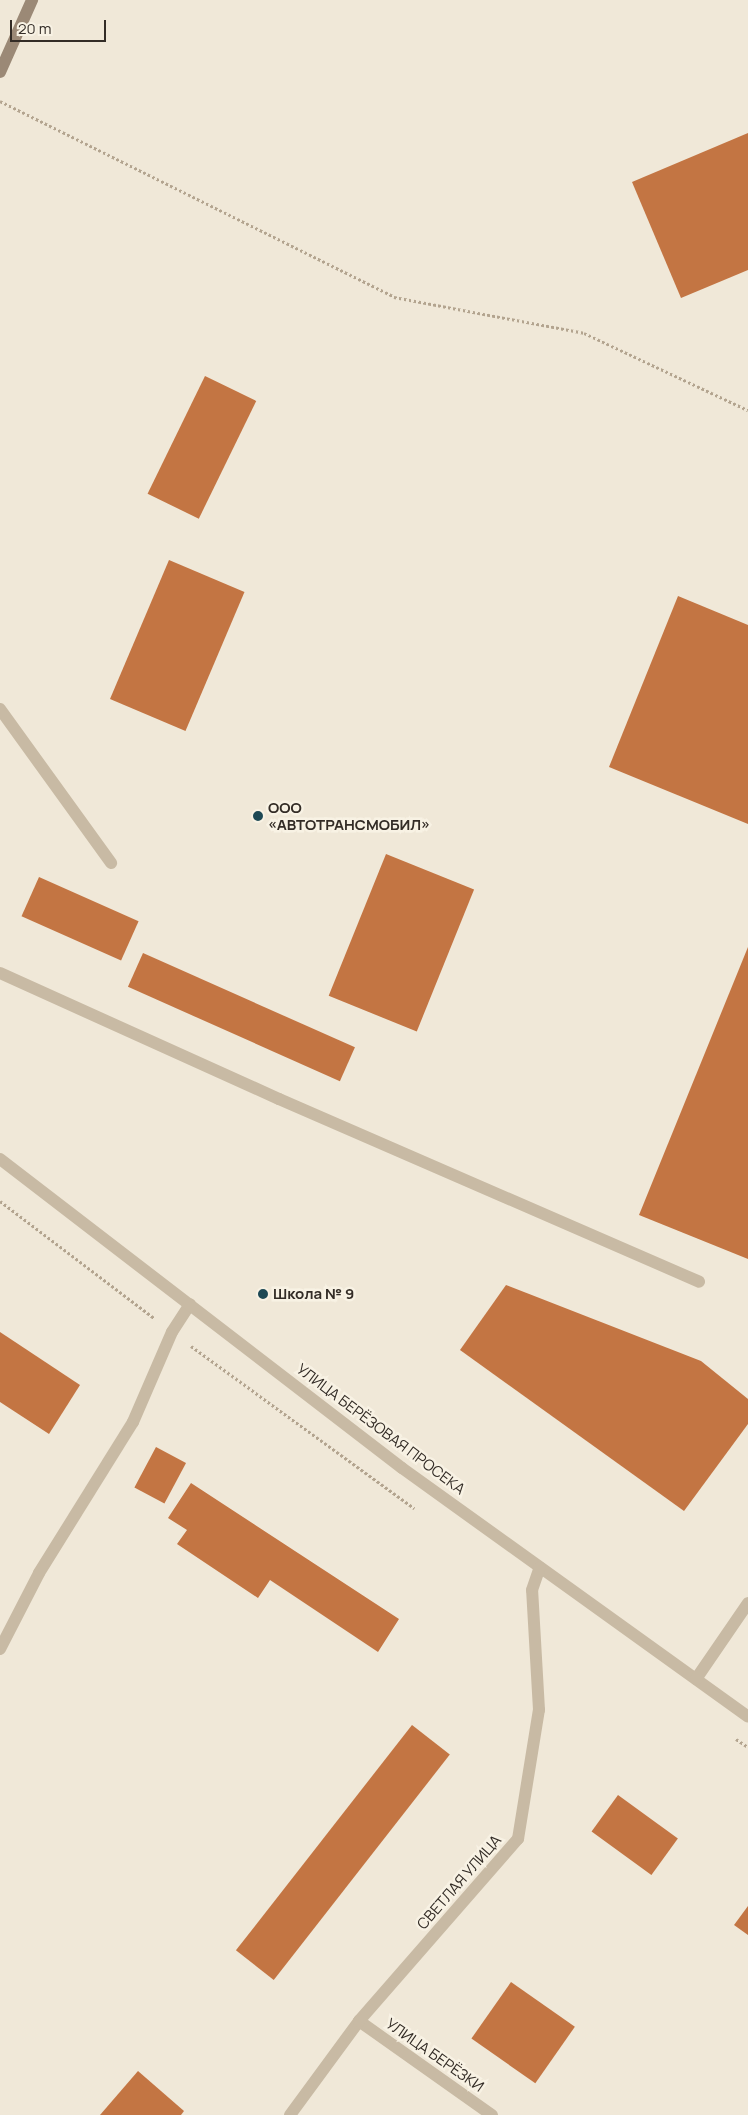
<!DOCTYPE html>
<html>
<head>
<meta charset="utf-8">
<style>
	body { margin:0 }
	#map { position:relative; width:748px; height:2115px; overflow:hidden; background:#f0e8d8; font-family:Manrope,sans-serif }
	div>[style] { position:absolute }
	.building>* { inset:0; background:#c37543; transform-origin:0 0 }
	.path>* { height:3px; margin-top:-1.5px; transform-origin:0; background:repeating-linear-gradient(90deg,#b3a48f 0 2.5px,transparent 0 5px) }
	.lane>* { height:12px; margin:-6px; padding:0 6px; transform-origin:6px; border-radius:6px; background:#c8baa4 }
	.street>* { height:12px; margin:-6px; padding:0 6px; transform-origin:6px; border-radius:6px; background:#c8baa4 }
	.secondary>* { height:12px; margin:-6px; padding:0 6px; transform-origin:6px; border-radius:6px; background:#9b8976 }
	.dots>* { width:14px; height:14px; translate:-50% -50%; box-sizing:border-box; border:2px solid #f8f2e4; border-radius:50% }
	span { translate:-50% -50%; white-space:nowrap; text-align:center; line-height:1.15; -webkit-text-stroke:5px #f8f2e4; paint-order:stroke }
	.poi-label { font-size:15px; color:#332c26; font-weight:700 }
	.left { translate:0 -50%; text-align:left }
	.street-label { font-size:15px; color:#332c26 }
	.scale { position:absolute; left:10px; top:20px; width:96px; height:22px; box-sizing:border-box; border:2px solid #332c26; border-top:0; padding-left:6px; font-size:15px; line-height:18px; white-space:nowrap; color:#332c26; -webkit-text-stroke:4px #f8f2e4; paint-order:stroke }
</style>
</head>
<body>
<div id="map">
	<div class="building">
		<div style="clip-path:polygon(748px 133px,748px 270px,681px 298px,632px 182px)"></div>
		<div style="left:205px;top:376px;width:57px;height:131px;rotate:26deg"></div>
		<div style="left:169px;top:560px;width:82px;height:151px;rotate:23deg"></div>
		<div style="clip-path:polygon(678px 596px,748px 625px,748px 824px,609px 767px)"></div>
		<div style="left:386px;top:854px;width:95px;height:153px;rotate:22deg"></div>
		<div style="left:39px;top:877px;width:109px;height:43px;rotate:24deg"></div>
		<div style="clip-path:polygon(748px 947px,748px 1259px,639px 1215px)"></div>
		<div style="left:143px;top:953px;width:232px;height:37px;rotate:24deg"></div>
		<div style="clip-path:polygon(506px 1285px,701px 1361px,748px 1399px,748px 1424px,684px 1511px,460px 1350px)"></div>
		<div style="clip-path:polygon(0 1332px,80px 1385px,49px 1434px,0 1402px)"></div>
		<div style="left:156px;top:1447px;width:34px;height:46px;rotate:28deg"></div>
		<div style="clip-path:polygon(191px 1483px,399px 1619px,378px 1652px,270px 1580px,258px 1598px,177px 1544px,187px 1530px,168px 1518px)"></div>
		<div style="left:412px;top:1725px;width:48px;height:286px;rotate:38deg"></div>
		<div style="left:618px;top:1795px;width:74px;height:45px;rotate:36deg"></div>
		<div style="clip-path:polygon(748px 1906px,748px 1935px,734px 1925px)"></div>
		<div style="left:511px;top:1982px;width:78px;height:69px;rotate:35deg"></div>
		<div style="clip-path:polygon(138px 2071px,184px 2111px,181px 2115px,100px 2115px)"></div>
	</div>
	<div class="path">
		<div style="left:0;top:101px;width:440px;rotate:26.4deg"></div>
		<div style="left:394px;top:297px;width:193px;rotate:10.7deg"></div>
		<div style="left:584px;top:333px;width:181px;rotate:25.2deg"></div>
		<div style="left:0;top:1201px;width:193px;rotate:37.2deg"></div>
		<div style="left:191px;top:1346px;width:276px;rotate:36deg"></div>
		<div style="left:736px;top:1739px;width:14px;rotate:34deg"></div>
	</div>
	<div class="lane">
		<div style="left:0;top:709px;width:190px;rotate:54.2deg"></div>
		<div style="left:0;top:973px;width:306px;rotate:24.3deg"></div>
		<div style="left:279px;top:1099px;width:458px;rotate:23.5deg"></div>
		<div style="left:0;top:1649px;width:85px;rotate:-62.8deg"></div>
		<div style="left:39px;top:1573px;width:178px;rotate:-58.1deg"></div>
		<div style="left:133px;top:1422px;width:98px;rotate:-66.6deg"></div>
		<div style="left:172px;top:1332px;width:33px;rotate:-57deg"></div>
	</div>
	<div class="street">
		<div style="left:0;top:1159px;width:507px;rotate:37.55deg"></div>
		<div style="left:402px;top:1468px;width:426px;rotate:35.7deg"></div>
		<div style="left:696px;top:1679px;width:92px;rotate:-55.6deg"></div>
		<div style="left:359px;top:2021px;width:163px;rotate:35.3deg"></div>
		<div style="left:290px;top:2115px;width:117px;rotate:-53.7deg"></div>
		<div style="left:359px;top:2021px;width:242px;rotate:-48.9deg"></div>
		<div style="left:518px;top:1839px;width:131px;rotate:-80.8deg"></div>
		<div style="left:539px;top:1710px;width:120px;rotate:-93.3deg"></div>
		<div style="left:532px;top:1590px;width:24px;rotate:-71deg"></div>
	</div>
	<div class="secondary">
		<div style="left:0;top:72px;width:79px;rotate:-66deg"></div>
	</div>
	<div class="dots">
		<div style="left:258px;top:816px;background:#1d4854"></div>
		<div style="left:263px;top:1294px;background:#1d4854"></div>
	</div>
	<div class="poi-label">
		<span class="left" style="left:268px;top:816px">ООО<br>«АВТОТРАНСМОБИЛ»</span>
		<span class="left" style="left:273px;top:1294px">Школа № 9</span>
	</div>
	<div class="street-label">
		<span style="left:381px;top:1429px;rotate:37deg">УЛИЦА БЕРЁЗОВАЯ ПРОСЕКА</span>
		<span style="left:459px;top:1882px;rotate:-49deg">СВЕТЛАЯ УЛИЦА</span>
		<span style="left:435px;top:2055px;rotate:35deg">УЛИЦА БЕРЁЗКИ</span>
	</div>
	<div class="scale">20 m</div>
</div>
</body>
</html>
